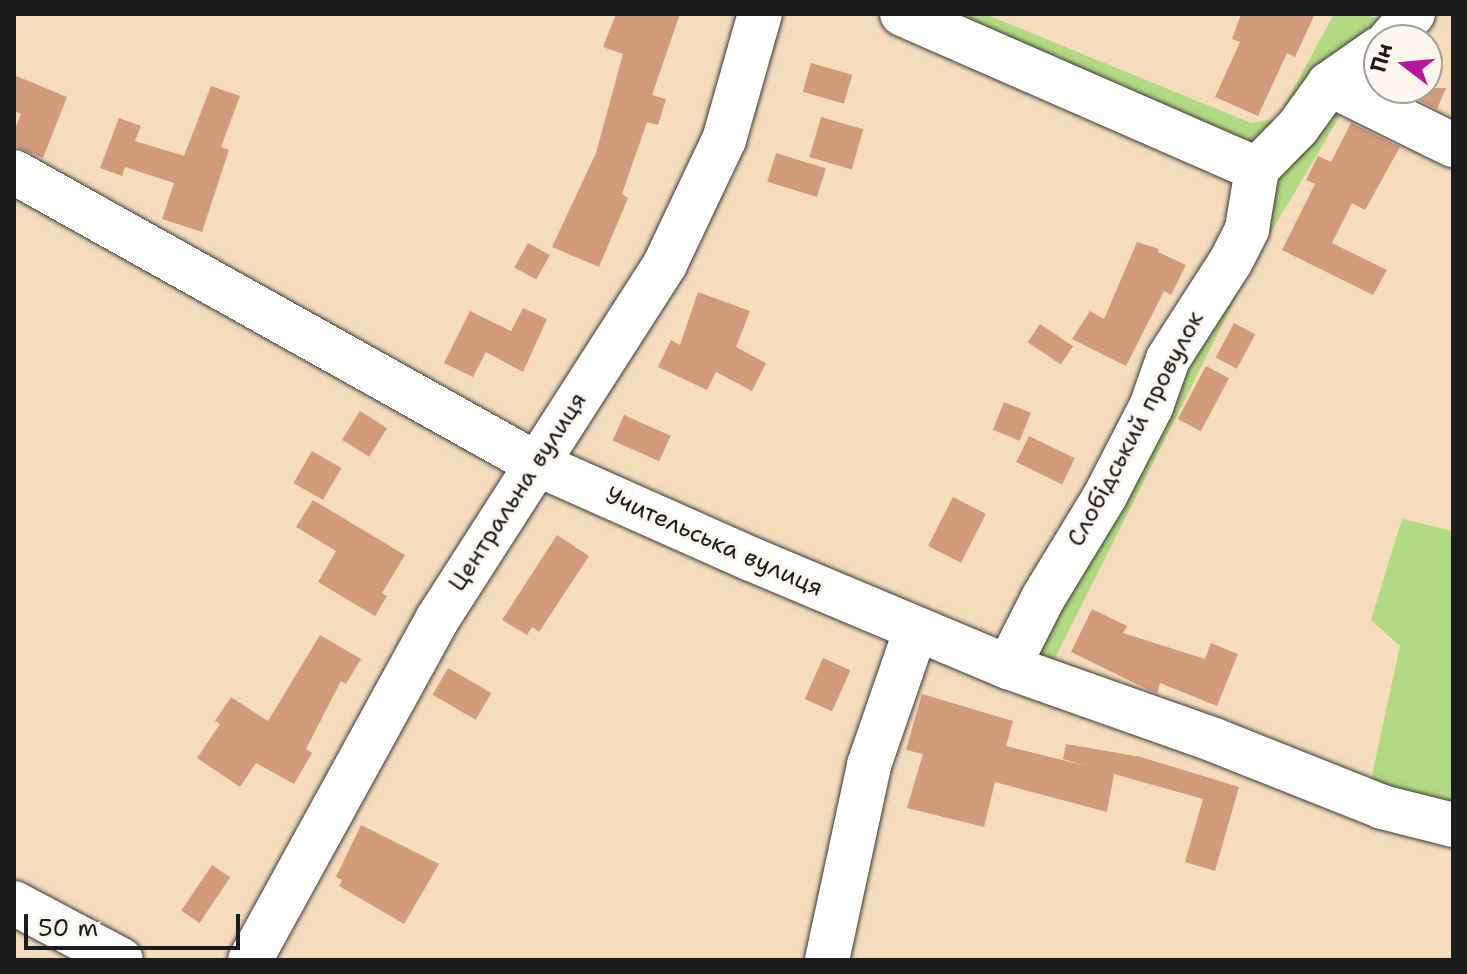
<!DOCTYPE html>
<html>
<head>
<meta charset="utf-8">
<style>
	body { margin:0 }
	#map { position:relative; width:1467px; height:974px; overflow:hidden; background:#f4dcbd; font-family:"Shantell Sans",sans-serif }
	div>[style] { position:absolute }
	.green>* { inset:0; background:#b2d983 }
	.building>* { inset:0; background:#d29c7c; transform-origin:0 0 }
	.roads { filter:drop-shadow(0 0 2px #3c3934) drop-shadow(0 0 2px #3c3934) }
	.minor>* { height:44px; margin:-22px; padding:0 22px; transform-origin:22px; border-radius:22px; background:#fff }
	span { translate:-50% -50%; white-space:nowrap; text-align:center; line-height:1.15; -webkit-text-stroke:6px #fbf7ec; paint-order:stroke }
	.street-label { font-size:24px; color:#1c1c1c }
	.frame { position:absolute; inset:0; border:16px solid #1c1c1c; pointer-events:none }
	.north { position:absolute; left:1363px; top:24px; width:80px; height:80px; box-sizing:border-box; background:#fbf7ec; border:2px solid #a29f99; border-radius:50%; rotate:286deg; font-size:22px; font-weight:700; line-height:32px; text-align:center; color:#1c1c1c }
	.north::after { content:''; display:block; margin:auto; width:28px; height:36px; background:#b5179e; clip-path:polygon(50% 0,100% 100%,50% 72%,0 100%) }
	.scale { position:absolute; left:24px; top:914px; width:216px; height:36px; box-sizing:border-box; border:4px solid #1c1c1c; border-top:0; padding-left:10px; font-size:24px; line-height:28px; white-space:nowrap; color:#1c1c1c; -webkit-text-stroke:6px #fbf7ec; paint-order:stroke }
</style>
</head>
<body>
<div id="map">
	<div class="green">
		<div style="clip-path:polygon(920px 14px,985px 14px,1251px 123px,1277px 119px,1334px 14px,1365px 14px,1384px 22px,1260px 141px,1237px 145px)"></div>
		<div style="clip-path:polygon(1329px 100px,1453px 153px,1453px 167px,1395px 132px,1343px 111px,1258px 254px,1053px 662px,1371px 780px,1400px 646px,1371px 620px,1402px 519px,1453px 531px,1453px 825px,1039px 668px,1035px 629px,1259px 205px)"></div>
	</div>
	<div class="building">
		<div style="clip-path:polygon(616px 14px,680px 14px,652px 95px,666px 99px,658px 125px,647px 122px,622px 194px,628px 198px,599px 267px,552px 247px,596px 153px,623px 54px,603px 47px)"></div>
		<div style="clip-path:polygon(1241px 14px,1315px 14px,1295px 57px,1287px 53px,1258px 116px,1215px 97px,1240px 42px,1232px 39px)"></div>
		<div style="left:811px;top:63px;width:43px;height:30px;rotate:16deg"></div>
		<div style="clip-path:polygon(14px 75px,67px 97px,43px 158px,14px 146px,14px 131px,21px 114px,14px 111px)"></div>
		<div style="clip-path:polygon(211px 86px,240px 96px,221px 147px,229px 150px,202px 232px,162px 219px,174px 183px,125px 167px,122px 176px,100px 168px,119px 118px,141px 126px,135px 141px,184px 156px)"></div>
		<div style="clip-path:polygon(1394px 88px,1446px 88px,1437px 109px)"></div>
		<div style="left:821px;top:117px;width:44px;height:42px;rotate:16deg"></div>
		<div style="clip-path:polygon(1351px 123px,1400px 147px,1365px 210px,1352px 203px,1332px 243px,1387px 270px,1373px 295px,1282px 250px,1315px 184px,1306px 180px,1318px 156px,1331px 162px)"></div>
		<div style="left:776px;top:153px;width:52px;height:30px;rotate:17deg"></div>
		<div style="clip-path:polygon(1137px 242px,1159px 249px,1158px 252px,1186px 265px,1171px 295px,1164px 291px,1126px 366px,1072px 339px,1090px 311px,1104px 319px)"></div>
		<div style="left:528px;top:243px;width:25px;height:28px;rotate:29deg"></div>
		<div style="clip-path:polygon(698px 292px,750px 311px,736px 347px,766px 363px,752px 391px,716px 372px,707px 390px,658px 367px,671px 340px,680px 345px)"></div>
		<div style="clip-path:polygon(523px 308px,547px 319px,523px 372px,486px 352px,473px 377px,444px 363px,470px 311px,511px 331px)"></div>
		<div style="left:1234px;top:323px;width:24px;height:39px;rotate:28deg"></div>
		<div style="left:1040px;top:324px;width:40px;height:22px;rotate:34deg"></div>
		<div style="left:1206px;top:366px;width:26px;height:60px;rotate:28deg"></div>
		<div style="left:1004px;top:402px;width:29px;height:30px;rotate:22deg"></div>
		<div style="left:360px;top:411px;width:32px;height:34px;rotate:32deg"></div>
		<div style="left:624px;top:415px;width:51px;height:28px;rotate:24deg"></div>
		<div style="left:1029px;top:436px;width:51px;height:29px;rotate:26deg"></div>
		<div style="left:312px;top:451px;width:34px;height:37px;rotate:30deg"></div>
		<div style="left:953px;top:497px;width:37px;height:55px;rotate:27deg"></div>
		<div style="clip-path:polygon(313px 500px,405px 555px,382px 593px,387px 596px,375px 616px,318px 582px,336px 551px,296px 527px)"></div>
		<div style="clip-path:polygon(557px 535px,589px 556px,539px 632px,532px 627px,527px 635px,502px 620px)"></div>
		<div style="clip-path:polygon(1092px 609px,1127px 626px,1123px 633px,1205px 659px,1211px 643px,1238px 654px,1217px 706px,1160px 683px,1157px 693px,1151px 691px,1071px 652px)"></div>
		<div style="clip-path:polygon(320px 635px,361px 659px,346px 684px,341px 681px,306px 749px,312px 753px,294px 784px,256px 763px,240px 787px,197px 758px,220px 724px,215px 721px,231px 697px,268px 721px)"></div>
		<div style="left:823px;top:658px;width:30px;height:45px;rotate:24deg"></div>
		<div style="left:448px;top:668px;width:50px;height:31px;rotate:30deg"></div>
		<div style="clip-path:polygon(922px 694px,1013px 721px,1006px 746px,1087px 766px,1063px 759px,1066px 744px,1141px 757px,1239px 787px,1215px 871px,1185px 862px,1203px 799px,1114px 774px,1107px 812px,995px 782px,984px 827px,907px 808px,923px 754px,906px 750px)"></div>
		<div style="clip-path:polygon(361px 825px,439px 864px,404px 924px,339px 886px,342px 880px,336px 877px)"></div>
		<div style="left:212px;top:865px;width:22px;height:55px;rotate:34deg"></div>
	</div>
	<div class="roads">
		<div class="minor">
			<div style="left:902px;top:14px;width:387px;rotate:23.6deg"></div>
			<div style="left:1390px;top:40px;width:35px;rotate:-49deg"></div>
			<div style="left:1329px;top:84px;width:138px;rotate:26.2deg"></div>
			<div style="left:14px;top:172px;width:597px;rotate:29.19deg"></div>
			<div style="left:535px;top:463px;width:236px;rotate:24deg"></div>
			<div style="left:751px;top:559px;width:279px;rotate:22.8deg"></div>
			<div style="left:1008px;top:667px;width:219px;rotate:19.5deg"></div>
			<div style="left:1214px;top:740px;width:181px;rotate:21.7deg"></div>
			<div style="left:1382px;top:807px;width:73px;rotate:14.2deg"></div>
			<div style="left:1008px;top:667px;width:77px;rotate:-63.1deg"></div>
			<div style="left:1043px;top:598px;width:119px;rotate:-58.7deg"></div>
			<div style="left:1105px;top:496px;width:100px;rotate:-62.7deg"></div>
			<div style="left:1151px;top:407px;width:51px;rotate:-70.5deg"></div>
			<div style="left:1168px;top:359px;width:117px;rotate:-57.3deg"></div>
			<div style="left:1231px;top:261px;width:36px;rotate:-63deg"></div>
			<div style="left:1247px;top:229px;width:61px;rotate:-80.5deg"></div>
			<div style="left:1257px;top:169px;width:59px;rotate:-45.7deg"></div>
			<div style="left:1298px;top:127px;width:53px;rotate:-54.2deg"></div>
			<div style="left:1329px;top:84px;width:61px;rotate:-35deg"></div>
			<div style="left:14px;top:903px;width:121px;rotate:28deg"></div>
			<div style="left:250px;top:960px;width:390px;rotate:-61.2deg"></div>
			<div style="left:438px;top:618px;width:421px;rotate:-57.3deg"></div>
			<div style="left:665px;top:264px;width:137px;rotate:-64.6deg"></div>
			<div style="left:724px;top:140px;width:131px;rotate:-74.1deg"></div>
			<div style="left:827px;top:960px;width:199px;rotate:-77.8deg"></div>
			<div style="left:869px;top:765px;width:144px;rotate:-70.9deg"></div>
		</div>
	</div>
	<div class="street-label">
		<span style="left:1136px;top:429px;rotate:-62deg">Слобідський провулок</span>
		<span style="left:518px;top:492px;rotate:-57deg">Центральна вулиця</span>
		<span style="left:714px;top:542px;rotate:24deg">Учительська вулиця</span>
	</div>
	<div class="frame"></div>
	<div class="north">Пн</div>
	<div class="scale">50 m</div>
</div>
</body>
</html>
